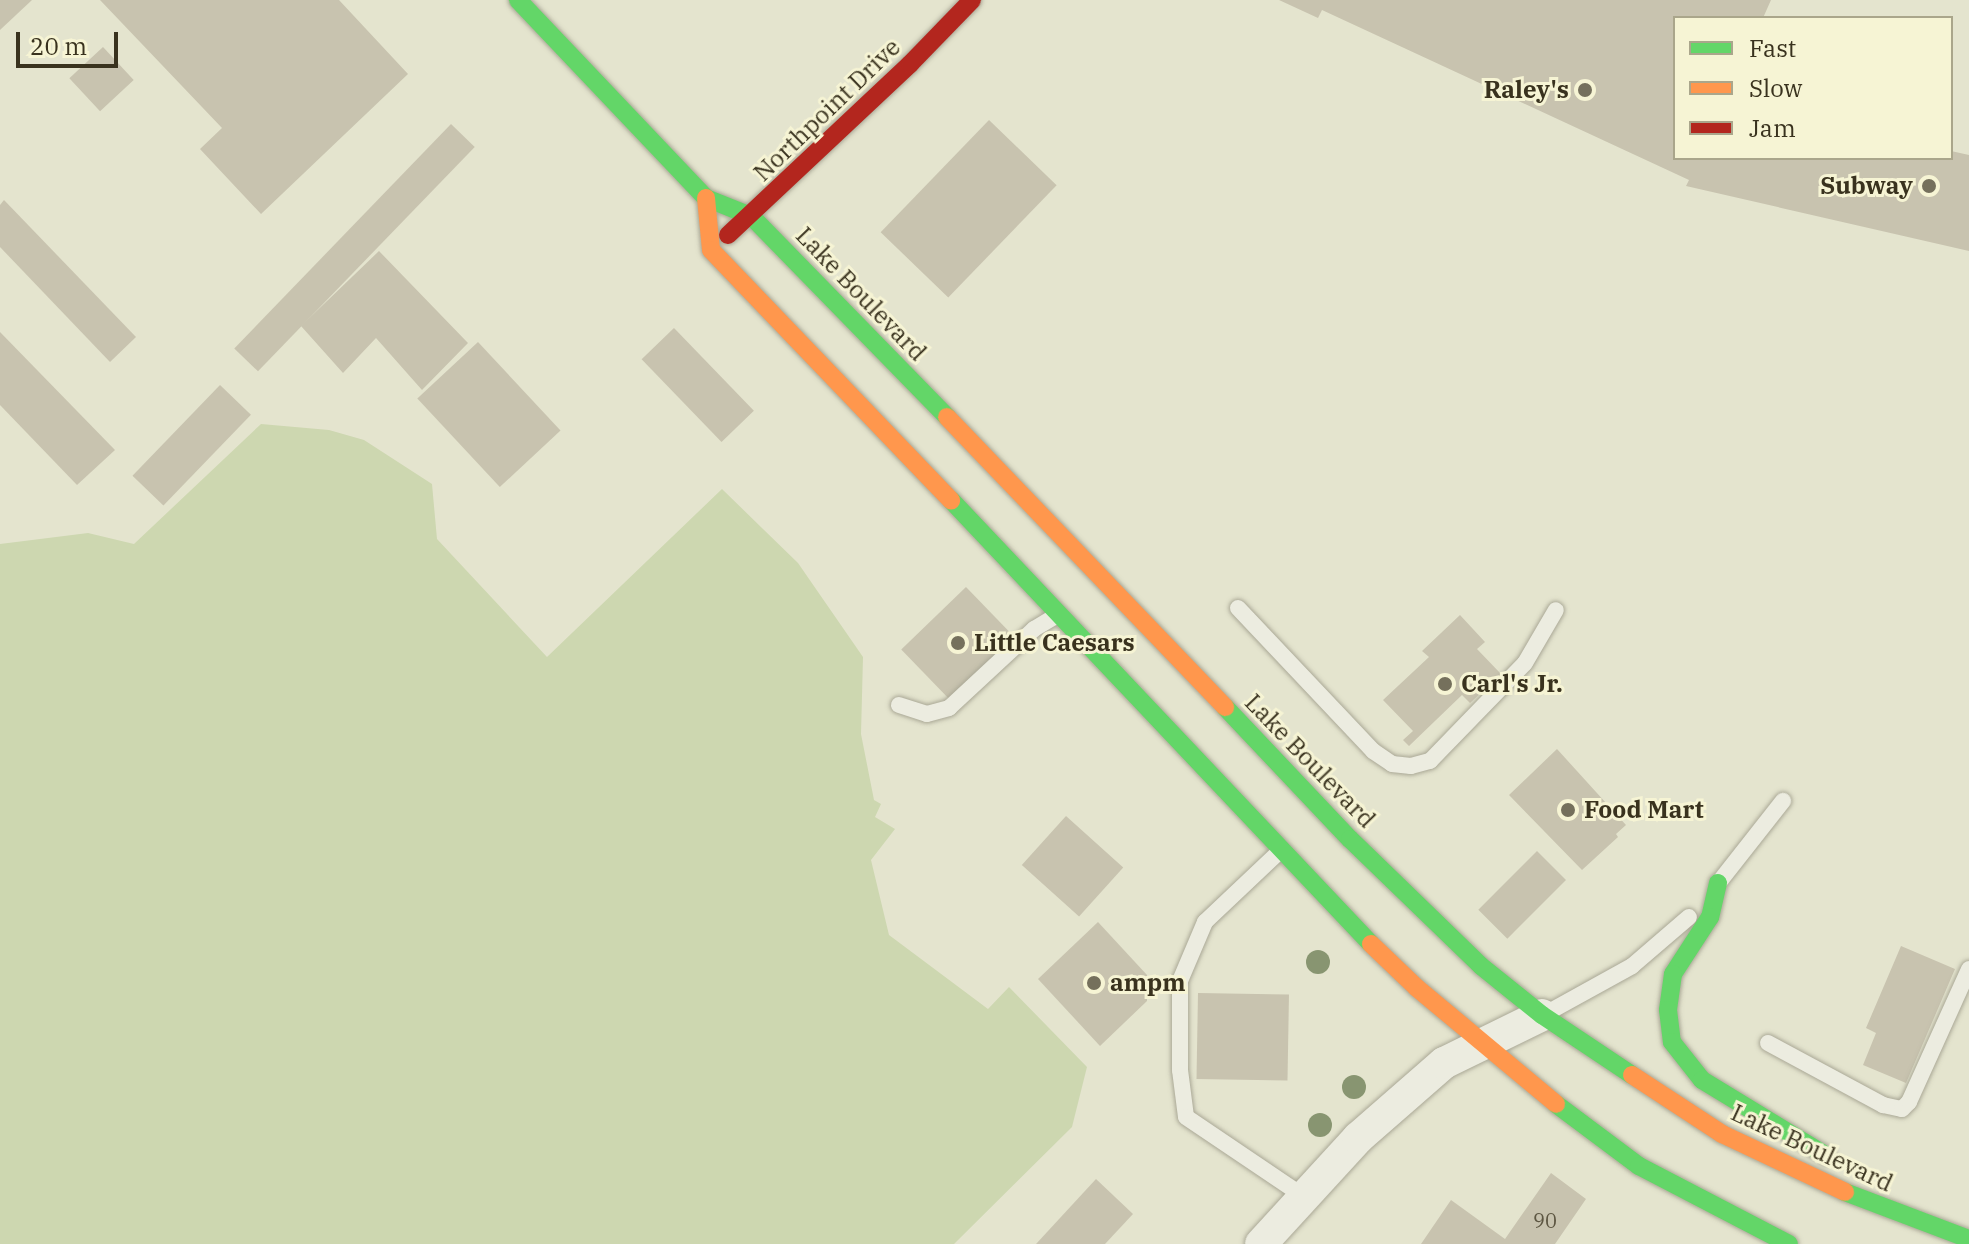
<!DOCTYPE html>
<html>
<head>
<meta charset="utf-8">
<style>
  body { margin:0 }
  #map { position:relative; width:1969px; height:1244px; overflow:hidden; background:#e4e4ce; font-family:"IBM Plex Serif",serif }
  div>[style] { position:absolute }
  .green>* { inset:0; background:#cdd7b0 }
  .building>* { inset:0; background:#c8c3af; transform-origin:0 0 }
  .roads { filter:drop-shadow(0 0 2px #aaa896) drop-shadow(0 0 2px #aaa896) }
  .lane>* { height:16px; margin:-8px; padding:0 8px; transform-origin:8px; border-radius:8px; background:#ecece0 }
  .street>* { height:32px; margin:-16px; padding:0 16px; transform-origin:16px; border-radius:16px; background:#ecece0 }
  .fast>* { height:18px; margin:-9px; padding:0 9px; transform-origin:9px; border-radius:9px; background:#63d668 }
  .slow>* { height:18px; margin:-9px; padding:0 9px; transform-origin:9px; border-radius:9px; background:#ff974d }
  .jam>* { height:18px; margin:-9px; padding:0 9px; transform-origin:9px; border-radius:9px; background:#b3261e }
  .trees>* { width:24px; height:24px; margin:-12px; border-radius:50%; background:#889571 }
  .dots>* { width:22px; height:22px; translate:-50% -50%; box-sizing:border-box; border:4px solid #f6f4d4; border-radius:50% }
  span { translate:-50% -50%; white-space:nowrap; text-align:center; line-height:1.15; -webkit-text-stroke:6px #f6f4d4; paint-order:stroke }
  .number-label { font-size:20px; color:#5d5642 }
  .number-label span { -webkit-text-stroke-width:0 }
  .poi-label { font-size:24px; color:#39321e; font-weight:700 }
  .right { translate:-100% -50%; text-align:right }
  .left { translate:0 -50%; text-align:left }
  .street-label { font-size:24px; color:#39321e }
  .legend { position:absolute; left:1673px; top:16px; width:280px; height:144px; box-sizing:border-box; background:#f6f4d4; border:2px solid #aaa68b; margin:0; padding:10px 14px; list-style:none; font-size:24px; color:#39321e }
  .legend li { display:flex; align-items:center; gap:16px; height:40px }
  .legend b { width:40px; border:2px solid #aaa68b }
  .scale { position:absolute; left:16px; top:32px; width:102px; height:36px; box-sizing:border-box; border:4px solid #39321e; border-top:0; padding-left:10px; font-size:24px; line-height:28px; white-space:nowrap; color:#39321e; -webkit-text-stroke:6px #f6f4d4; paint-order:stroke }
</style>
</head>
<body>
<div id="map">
  <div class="green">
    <i style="clip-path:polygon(261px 424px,329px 430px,364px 440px,432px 484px,437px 539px,547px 657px,722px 489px,798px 563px,863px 657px,861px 734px,874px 800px,881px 804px,875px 817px,895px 829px,871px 860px,889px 935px,988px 1009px,1009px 987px,1087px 1067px,1072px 1127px,954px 1244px,0 1244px,0 544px,88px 533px,134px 544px)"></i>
  </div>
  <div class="building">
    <i style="clip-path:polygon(0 0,32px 0,0 30px)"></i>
    <i style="clip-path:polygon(100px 0,339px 0,408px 74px,261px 214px,200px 149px,222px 128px)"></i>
    <i style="clip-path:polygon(1279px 0,1771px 0,1763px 18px,1675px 18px,1675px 158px,1951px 158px,1951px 151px,1969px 155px,1969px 251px,1686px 186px,1689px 180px,1322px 10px,1318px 18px)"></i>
    <i style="left:103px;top:47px;width:45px;height:46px;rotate:47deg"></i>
    <i style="left:989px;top:120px;width:94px;height:156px;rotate:44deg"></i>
    <i style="left:451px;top:124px;width:33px;height:312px;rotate:44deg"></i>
    <i style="clip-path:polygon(4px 200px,136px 337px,110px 362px,0 247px,0 205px)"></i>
    <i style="clip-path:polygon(379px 251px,468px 343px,422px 390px,376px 338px,343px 373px,301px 326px)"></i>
    <i style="left:674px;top:328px;width:115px;height:45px;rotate:46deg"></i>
    <i style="clip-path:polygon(0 332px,115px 450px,77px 485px,0 405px)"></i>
    <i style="left:478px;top:342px;width:121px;height:83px;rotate:47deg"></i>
    <i style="left:220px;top:385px;width:43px;height:126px;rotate:44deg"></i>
    <i style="left:966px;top:587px;width:71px;height:90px;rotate:46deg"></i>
    <i style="clip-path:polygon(1460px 615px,1485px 642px,1477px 649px,1501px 674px,1470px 703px,1462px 695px,1409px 746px,1403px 740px,1413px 731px,1383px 700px,1429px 657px,1422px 651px)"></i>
    <i style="clip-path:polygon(1557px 749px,1626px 825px,1616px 834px,1618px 837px,1582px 870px,1509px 795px)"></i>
    <i style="left:1066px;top:816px;width:77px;height:66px;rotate:42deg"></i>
    <i style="left:1537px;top:851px;width:41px;height:83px;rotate:45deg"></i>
    <i style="clip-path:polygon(1098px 922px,1147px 975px,1147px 1001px,1100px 1046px,1038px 979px)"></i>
    <i style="clip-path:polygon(1901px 946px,1955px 969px,1906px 1083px,1863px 1065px,1876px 1033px,1866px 1028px)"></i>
    <i style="left:1198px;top:993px;width:91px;height:86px;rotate:1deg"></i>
    <i style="clip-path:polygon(1551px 1173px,1586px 1199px,1555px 1244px,1421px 1244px,1451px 1200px,1505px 1239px)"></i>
    <i style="clip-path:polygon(1096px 1179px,1133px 1214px,1105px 1244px,1036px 1244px)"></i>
  </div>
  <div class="roads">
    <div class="lane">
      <i style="left:1238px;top:608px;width:197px;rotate:46.6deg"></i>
      <i style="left:1373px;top:751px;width:23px;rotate:34deg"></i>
      <i style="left:1392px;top:764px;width:19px;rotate:6deg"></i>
      <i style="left:1411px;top:766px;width:20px;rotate:-15deg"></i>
      <i style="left:1430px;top:761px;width:136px;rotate:-45.9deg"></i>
      <i style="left:1525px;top:663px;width:61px;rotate:-59.7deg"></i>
      <i style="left:899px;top:705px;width:29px;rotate:18deg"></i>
      <i style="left:927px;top:714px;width:23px;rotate:-15deg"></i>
      <i style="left:949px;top:708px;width:116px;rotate:-42.9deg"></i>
      <i style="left:1034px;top:629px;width:29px;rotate:-31deg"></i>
      <i style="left:1280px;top:851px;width:103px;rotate:136.6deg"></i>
      <i style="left:1205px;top:922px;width:64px;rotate:113deg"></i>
      <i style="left:1180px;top:981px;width:89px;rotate:90deg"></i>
      <i style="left:1180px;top:1070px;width:47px;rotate:82.7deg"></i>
      <i style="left:1186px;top:1117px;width:141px;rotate:34deg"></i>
      <i style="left:1720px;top:881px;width:102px;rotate:-51.8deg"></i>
      <i style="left:1547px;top:1013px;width:97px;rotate:-28.9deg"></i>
      <i style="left:1632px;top:966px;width:75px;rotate:-40.7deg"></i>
      <i style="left:1768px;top:1043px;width:131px;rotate:28.3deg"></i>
      <i style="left:1883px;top:1105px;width:19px;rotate:12deg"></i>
      <i style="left:1902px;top:1109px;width:10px;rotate:-45deg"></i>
      <i style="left:1909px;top:1102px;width:146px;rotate:-65.7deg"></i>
    </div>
    <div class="street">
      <i style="left:1261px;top:1244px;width:144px;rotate:-47.5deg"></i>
      <i style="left:1358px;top:1138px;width:114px;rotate:-41.1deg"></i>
      <i style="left:1444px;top:1063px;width:109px;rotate:-26.1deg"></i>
    </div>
    <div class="fast">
      <i style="left:518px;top:0;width:273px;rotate:46.5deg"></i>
      <i style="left:706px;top:198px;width:48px;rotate:21.8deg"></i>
      <i style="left:751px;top:216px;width:281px;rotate:45.7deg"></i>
      <i style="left:951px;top:500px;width:611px;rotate:46.59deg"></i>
      <i style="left:1225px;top:707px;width:182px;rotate:46.6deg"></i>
      <i style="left:1350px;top:839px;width:182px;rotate:44.1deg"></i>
      <i style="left:1481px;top:966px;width:78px;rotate:38.8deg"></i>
      <i style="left:1542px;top:1015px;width:108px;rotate:33.7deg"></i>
      <i style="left:1718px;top:883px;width:35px;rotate:103deg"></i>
      <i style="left:1710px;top:917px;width:68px;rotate:123deg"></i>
      <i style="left:1673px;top:974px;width:36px;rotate:98deg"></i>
      <i style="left:1668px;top:1010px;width:32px;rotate:83deg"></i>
      <i style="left:1672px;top:1042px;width:48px;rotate:51.7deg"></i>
      <i style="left:1702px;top:1080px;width:146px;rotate:31.3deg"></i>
      <i style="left:1556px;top:1104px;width:104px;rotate:36.8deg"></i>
      <i style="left:1639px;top:1166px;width:169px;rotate:27.5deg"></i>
      <i style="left:1845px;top:1192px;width:133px;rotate:20.8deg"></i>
    </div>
    <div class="slow">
      <i style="left:706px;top:198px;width:52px;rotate:84.5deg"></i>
      <i style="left:711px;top:250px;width:347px;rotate:46.2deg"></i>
      <i style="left:947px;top:417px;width:402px;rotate:46.2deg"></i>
      <i style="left:1371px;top:944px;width:64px;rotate:43.7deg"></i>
      <i style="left:1417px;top:988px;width:181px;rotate:39.8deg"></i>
      <i style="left:1632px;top:1075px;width:108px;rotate:33.2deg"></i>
      <i style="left:1722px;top:1134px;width:136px;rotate:25.2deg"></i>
    </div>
    <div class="jam">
      <i style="left:728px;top:235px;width:250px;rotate:-43.2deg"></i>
      <i style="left:910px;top:64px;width:89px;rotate:-45.9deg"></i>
    </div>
  </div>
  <div class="trees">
    <i style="left:1318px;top:962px"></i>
    <i style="left:1354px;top:1087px"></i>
    <i style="left:1320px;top:1125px"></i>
  </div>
  <div class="dots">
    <i style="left:1585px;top:90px;background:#75705c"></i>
    <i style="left:1929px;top:186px;background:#75705c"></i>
    <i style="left:958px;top:643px;background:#75705c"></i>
    <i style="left:1445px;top:684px;background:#75705c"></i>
    <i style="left:1568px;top:810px;background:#75705c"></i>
    <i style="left:1094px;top:983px;background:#75705c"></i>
  </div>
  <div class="number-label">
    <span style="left:1545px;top:1220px">90</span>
  </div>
  <div class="poi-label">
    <span class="right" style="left:1569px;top:90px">Raley's</span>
    <span class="right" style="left:1913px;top:186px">Subway</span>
    <span class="left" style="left:974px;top:643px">Little Caesars</span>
    <span class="left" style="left:1461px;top:684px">Carl's Jr.</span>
    <span class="left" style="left:1584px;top:810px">Food Mart</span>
    <span class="left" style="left:1110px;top:983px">ampm</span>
  </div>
  <div class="street-label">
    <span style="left:827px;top:110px;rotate:-44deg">Northpoint Drive</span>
    <span style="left:861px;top:294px;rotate:46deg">Lake Boulevard</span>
    <span style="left:1310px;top:761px;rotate:46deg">Lake Boulevard</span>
    <span style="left:1812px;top:1148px;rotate:25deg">Lake Boulevard</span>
  </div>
  <ul class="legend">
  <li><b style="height:10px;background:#63d668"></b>Fast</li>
  <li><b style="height:10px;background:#ff974d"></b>Slow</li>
  <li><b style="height:10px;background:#b3261e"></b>Jam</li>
  </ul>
  <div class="scale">20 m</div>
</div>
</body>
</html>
